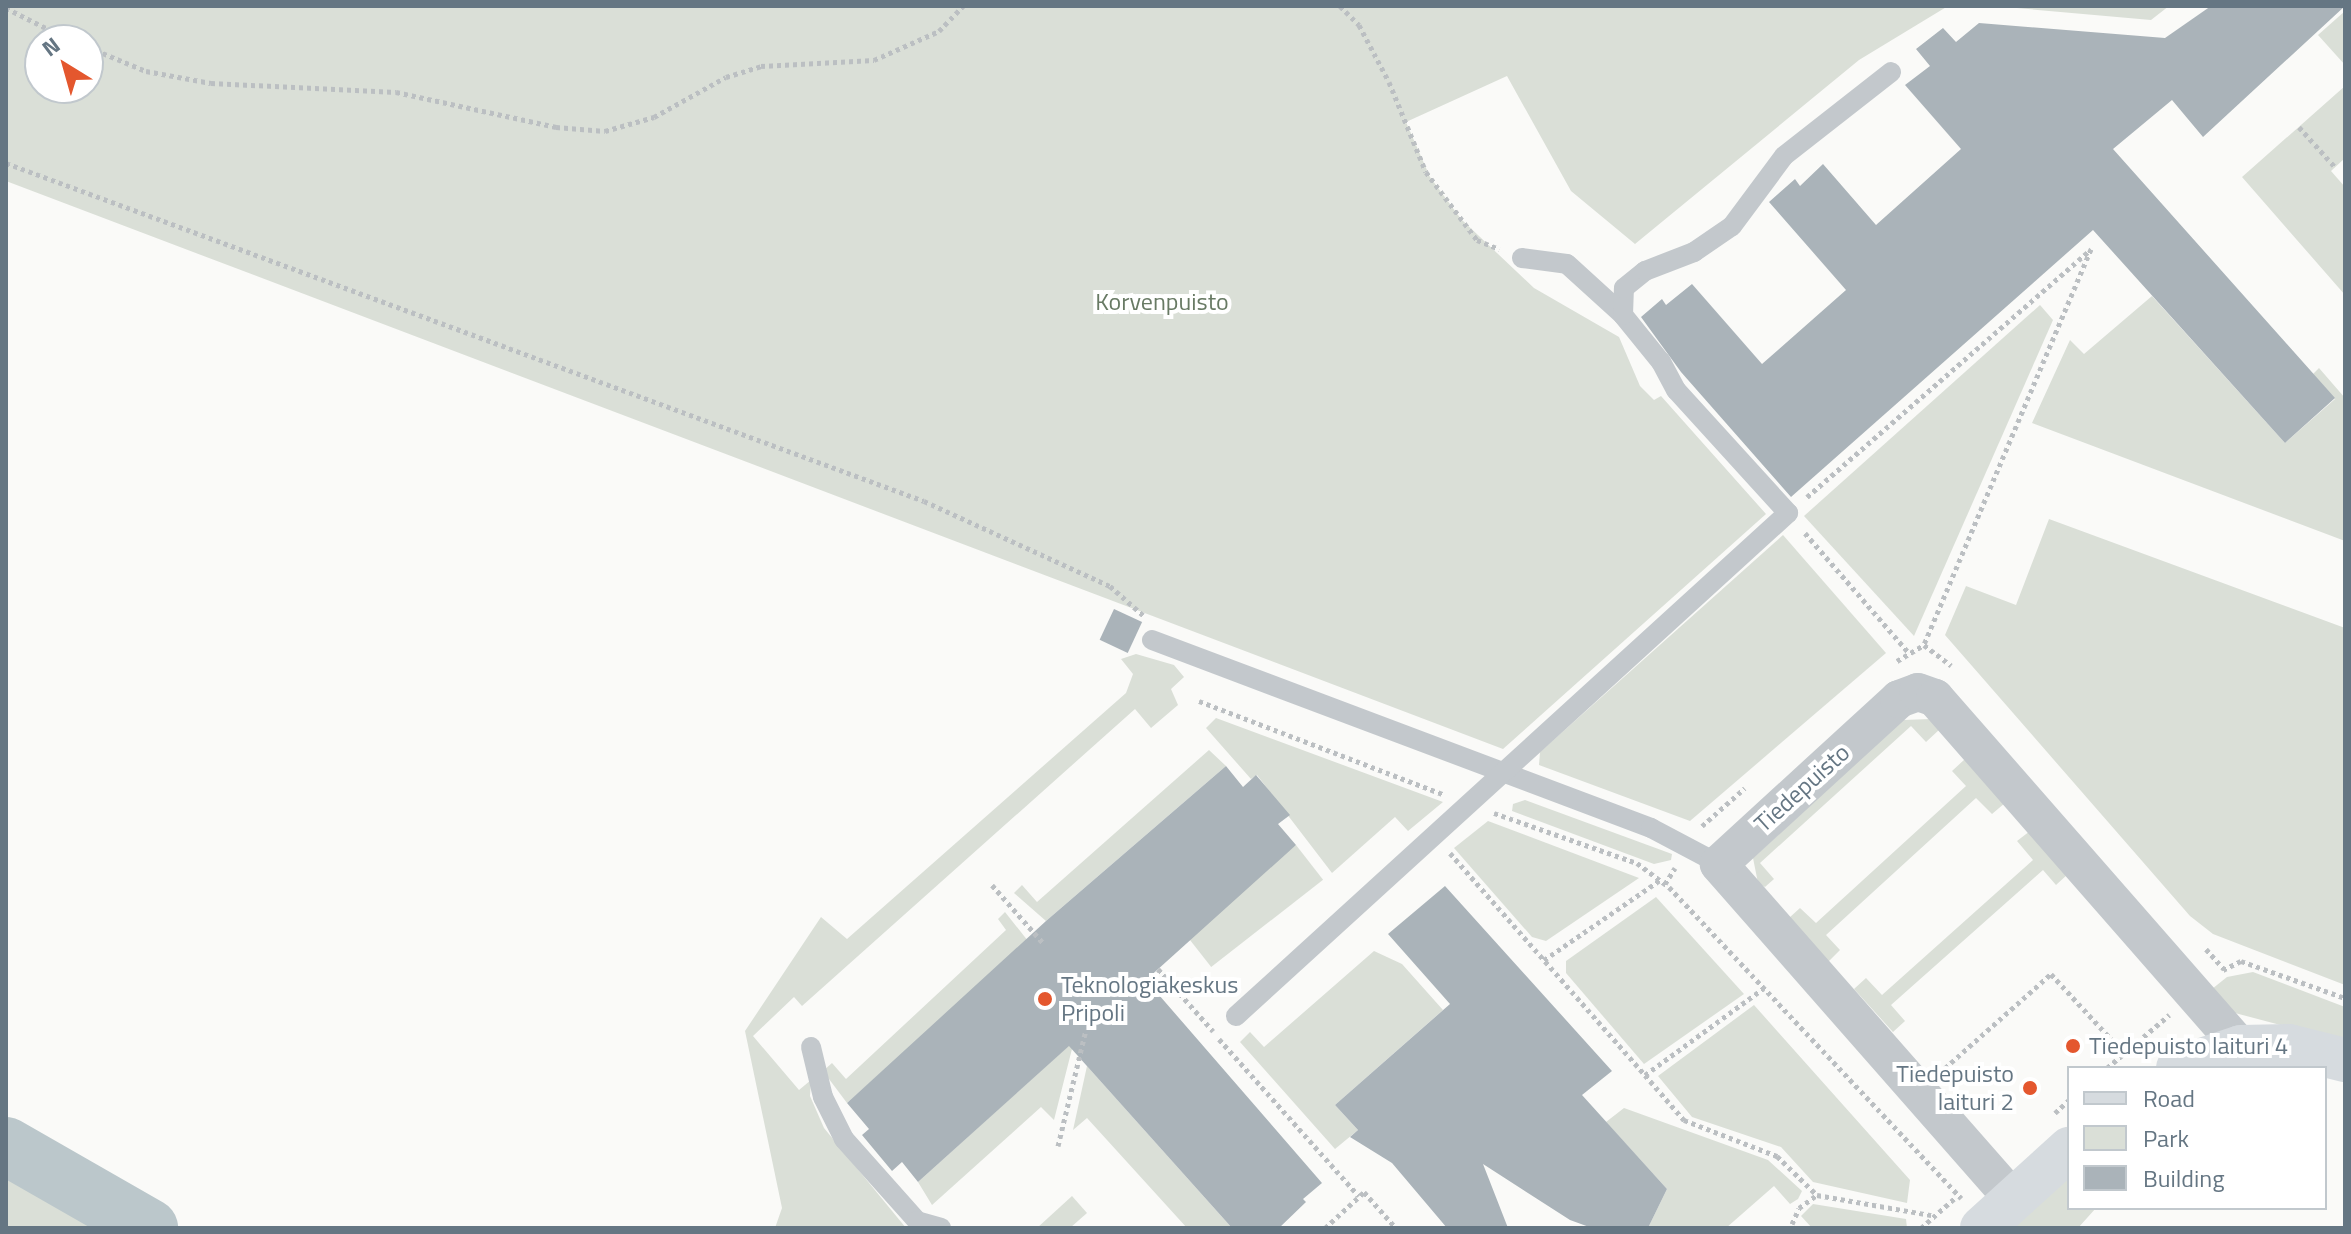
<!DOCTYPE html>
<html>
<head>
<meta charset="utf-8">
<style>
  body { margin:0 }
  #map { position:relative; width:2351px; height:1234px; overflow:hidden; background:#fafaf8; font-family:"Titillium Web",sans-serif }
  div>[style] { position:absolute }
  .green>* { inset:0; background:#dadfd7; transform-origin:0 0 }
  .river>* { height:58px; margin:-29px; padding:0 29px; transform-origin:29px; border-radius:29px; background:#bbc7cb }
  .building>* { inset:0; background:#aab3b9; transform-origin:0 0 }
  .path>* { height:5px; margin-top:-2.5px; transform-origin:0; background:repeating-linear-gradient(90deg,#bbbfc2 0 4px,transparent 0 8px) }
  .lane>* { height:20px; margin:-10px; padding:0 10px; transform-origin:10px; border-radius:10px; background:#c3c8cc }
  .street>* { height:38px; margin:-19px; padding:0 19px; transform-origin:19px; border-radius:19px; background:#c3c8cc }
  .secondary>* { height:44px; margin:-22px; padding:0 22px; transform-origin:22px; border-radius:22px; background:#d6dbdf }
  .dots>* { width:22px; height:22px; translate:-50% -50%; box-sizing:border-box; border:4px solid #fff; border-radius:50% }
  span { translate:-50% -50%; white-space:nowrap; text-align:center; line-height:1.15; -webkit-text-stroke:8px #fff; paint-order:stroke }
  .park-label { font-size:24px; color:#687a64 }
  .street-label { font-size:24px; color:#657683 }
  .poi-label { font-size:24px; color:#657683 }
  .left { translate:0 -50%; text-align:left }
  .right { translate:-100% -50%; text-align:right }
  .frame { position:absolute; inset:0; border:8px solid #657683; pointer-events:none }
  .legend { position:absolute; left:2067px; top:1066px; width:260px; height:144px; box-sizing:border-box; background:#fff; border:2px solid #c1c8cd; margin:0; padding:10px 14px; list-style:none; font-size:24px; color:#657683 }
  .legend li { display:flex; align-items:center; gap:16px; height:40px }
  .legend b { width:40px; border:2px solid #c1c8cd }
  .north { position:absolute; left:24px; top:24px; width:80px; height:80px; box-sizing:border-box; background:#fff; border:2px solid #c1c8cd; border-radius:50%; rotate:323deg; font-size:22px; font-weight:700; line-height:32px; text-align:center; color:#657683 }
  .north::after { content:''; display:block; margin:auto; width:28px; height:36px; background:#e4572e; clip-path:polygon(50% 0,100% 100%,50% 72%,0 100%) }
</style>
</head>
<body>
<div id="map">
  <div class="green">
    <i style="clip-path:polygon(evenodd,6px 6px,1948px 6px,1859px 60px,1635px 244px,1571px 191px,1507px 76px,1406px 122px,1430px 177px,1461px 219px,1534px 288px,1619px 337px,1640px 386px,1654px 400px,1661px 396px,1766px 514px,1503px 749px,6px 181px,6px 6px,40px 40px,88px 40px,88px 88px,40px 88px,40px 40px)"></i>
    <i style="clip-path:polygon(1994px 6px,2169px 6px,2151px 20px)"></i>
    <i style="clip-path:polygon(2345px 11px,2345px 65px,2318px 35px)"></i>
    <i style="clip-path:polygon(2345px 86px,2345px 158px,2331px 171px,2345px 187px,2345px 295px,2242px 177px)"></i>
    <i style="clip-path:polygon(2152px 296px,2285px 443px,2335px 399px,2313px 374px,2319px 368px,2345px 398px,2345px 541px,2032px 423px,2070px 340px,2084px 354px)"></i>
    <i style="clip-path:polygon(2040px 305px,2053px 320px,1914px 636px,1804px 516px)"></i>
    <i style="clip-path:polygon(2049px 519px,2345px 628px,2345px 985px,2213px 934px,2190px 916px,1945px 635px,1966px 586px,2016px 605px)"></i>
    <i style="clip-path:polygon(1783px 535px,1886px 653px,1690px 821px,1539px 765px,1540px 752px)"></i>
    <i style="clip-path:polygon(1136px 654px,1174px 665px,1184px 677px,1171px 689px,1178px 705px,1151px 728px,1135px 709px,802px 1006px,794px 997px,753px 1036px,799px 1090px,811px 1080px,810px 1096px,824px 1128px,906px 1228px,775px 1228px,782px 1208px,745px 1031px,821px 917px,847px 939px,1126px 693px,1133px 674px,1121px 659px)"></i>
    <i style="clip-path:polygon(1216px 718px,1443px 802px,1408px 831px,1395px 817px,1332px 873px,1257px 775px,1251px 779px,1206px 728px)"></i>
    <i style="clip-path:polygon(1931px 719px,1940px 729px,1926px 742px,1911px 726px,1760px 863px,1774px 879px,1765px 887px,1758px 883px,1753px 858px,1903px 720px)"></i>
    <i style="clip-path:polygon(1209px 750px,1226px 766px,1046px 921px,1014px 893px,1022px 885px,1037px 902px)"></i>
    <i style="clip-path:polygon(1965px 759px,2005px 803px,1992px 814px,1976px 798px,1826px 935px,1840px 950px,1828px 962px,1789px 918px,1800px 908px,1816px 923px,1966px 786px,1952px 771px)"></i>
    <i style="clip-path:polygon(1525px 800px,1672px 854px,1671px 860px,1654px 864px,1512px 811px,1513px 804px)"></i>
    <i style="clip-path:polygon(1488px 821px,1639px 878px,1546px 941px,1532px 937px,1454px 848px)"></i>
    <i style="clip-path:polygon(2030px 831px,2068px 874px,2056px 885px,2043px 870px,1891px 1005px,1905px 1021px,1893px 1032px,1854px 989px,1866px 978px,1882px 995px,2033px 860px,2017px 841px)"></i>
    <i style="left:1296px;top:845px;width:44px;height:142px;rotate:52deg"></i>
    <i style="clip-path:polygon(1656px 897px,1744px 994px,1644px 1064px,1566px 973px,1566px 961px)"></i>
    <i style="clip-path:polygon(1005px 912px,1028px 941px,847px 1103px,823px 1071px,832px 1063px,846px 1079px,1006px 930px,998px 919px)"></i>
    <i style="clip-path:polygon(1374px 951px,1402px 964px,1443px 1010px,1335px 1105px,1358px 1130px,1335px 1149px,1240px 1042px,1250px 1032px,1264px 1047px)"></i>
    <i style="clip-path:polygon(2253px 972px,2345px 1007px,2345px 1042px,2235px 1013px,2212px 989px,2227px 977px)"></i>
    <i style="clip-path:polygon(1754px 1005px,1910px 1180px,1907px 1203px,1813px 1182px,1781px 1147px,1692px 1117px,1658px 1076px)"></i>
    <i style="clip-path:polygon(1074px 1041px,1054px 1120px,1041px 1107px,932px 1205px,918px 1182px)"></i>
    <i style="clip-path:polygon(1087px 1066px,1232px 1228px,1187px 1228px,1087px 1118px,1073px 1130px)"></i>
    <i style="clip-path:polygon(1624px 1108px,1768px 1160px,1802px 1191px,1798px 1199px,1790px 1204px,1774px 1186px,1726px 1228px,1648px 1228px,1667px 1189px,1606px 1122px)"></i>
    <i style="clip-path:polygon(6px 1146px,45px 1168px,149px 1228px,6px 1228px)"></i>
    <i style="clip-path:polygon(2069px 1173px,2069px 1208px,2096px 1208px,2078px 1228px,2010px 1228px)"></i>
    <i style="clip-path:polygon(1072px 1196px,1087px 1213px,1070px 1228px,1037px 1228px)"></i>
    <i style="clip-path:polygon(1813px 1204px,1906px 1219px,1907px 1228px,1812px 1228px,1801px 1216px)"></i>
  </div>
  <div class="river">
    <i style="left:6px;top:1146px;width:165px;rotate:29.8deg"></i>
  </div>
  <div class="building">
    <i style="clip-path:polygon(2211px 6px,2345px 6px,2203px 137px,2172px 100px,2113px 149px,2335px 398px,2285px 443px,2093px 230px,1791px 497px,1681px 372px,1641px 317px,1662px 299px,1666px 305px,1692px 284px,1762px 364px,1846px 290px,1769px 202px,1795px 179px,1800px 186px,1823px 164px,1876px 225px,1961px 149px,1905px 85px,1930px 66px,1916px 49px,1943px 28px,1956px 42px,1979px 23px,2165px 38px)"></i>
    <i style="left:1114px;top:609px;width:31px;height:34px;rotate:25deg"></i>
    <i style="clip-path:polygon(1226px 766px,1243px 787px,1256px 775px,1290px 815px,1278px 824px,1296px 845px,1146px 980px,1322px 1183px,1303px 1199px,1306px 1202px,1279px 1228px,1232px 1228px,1069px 1046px,918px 1182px,902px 1162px,892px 1171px,862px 1135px,869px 1129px,847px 1103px,1046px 921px)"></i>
    <i style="clip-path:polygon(1445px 886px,1612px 1071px,1582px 1095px,1667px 1189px,1648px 1228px,1592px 1228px,1570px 1220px,1483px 1164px,1508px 1228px,1447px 1228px,1392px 1163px,1350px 1137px,1358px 1130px,1335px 1105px,1450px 1004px,1388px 934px)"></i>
  </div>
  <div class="path">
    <i style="left:1340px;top:6px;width:27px;rotate:45deg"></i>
    <i style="left:1359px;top:25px;width:64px;rotate:62.2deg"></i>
    <i style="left:1389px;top:82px;width:97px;rotate:67.7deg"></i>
    <i style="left:1426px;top:172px;width:85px;rotate:53.1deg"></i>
    <i style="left:1477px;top:240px;width:24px;rotate:22deg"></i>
    <i style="left:6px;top:8px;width:72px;rotate:26.6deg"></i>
    <i style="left:88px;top:47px;width:63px;rotate:22.5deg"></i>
    <i style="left:146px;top:71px;width:66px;rotate:10.5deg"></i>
    <i style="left:211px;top:83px;width:185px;rotate:2.8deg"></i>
    <i style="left:396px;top:92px;width:164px;rotate:12.3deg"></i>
    <i style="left:556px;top:127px;width:49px;rotate:4.7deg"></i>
    <i style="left:605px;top:131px;width:51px;rotate:-15.9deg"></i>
    <i style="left:654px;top:117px;width:82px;rotate:-29.1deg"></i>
    <i style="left:726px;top:77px;width:37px;rotate:-17deg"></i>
    <i style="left:761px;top:66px;width:113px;rotate:-3deg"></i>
    <i style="left:874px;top:60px;width:71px;rotate:-24deg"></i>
    <i style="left:939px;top:31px;width:35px;rotate:-46deg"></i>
    <i style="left:2299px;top:127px;width:54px;rotate:48deg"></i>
    <i style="left:6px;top:163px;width:978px;rotate:20.21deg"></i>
    <i style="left:924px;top:501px;width:205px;rotate:24.6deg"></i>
    <i style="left:1110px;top:586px;width:44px;rotate:41.3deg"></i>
    <i style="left:1807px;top:497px;width:377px;rotate:-41.1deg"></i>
    <i style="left:2091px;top:249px;width:430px;rotate:112.9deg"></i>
    <i style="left:1805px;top:533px;width:157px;rotate:49.1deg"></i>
    <i style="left:1897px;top:661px;width:31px;rotate:-31deg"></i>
    <i style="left:1924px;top:645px;width:34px;rotate:37deg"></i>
    <i style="left:1199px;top:701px;width:261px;rotate:20.9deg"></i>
    <i style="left:1494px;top:813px;width:151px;rotate:19.3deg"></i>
    <i style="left:1637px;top:863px;width:40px;rotate:37deg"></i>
    <i style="left:1669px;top:887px;width:427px;rotate:46.8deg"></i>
    <i style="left:1702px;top:826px;width:57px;rotate:-41.5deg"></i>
    <i style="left:1450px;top:853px;width:295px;rotate:48.7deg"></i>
    <i style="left:1645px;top:1075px;width:147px;rotate:-36.2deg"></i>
    <i style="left:1665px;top:884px;width:19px;rotate:-58deg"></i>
    <i style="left:992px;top:885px;width:79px;rotate:48.6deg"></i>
    <i style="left:2206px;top:949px;width:27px;rotate:48deg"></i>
    <i style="left:1544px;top:960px;width:141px;rotate:-34.6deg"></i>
    <i style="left:1158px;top:969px;width:83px;rotate:48.4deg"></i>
    <i style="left:2223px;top:970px;width:20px;rotate:-27deg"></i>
    <i style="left:2241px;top:961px;width:110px;rotate:19.6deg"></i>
    <i style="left:1219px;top:1039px;width:210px;rotate:48.3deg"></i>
    <i style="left:1945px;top:1068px;width:142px;rotate:-41.6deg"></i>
    <i style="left:2051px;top:974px;width:108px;rotate:47.3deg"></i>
    <i style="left:2107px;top:1068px;width:82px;rotate:-40.5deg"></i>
    <i style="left:1645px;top:1075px;width:60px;rotate:49.1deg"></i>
    <i style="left:1684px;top:1120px;width:100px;rotate:21.2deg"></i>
    <i style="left:1777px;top:1156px;width:56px;rotate:44.3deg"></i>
    <i style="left:1817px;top:1195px;width:116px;rotate:10deg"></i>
    <i style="left:2055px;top:1113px;width:19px;rotate:-43deg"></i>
    <i style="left:1058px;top:1146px;width:120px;rotate:-76.5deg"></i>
    <i style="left:1792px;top:1224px;width:17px;rotate:-66deg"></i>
    <i style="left:1799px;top:1208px;width:22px;rotate:-36deg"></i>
    <i style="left:1325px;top:1228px;width:53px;rotate:-42.7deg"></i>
    <i style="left:1364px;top:1192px;width:48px;rotate:48.4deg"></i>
    <i style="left:1921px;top:1228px;width:47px;rotate:-41.5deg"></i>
  </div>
  <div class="lane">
    <i style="left:1522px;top:258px;width:45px;rotate:7.6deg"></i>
    <i style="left:1567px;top:264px;width:76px;rotate:42.3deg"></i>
    <i style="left:1152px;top:640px;width:533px;rotate:20.64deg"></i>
    <i style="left:1651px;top:828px;width:77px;rotate:27.9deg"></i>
    <i style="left:1236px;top:1016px;width:747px;rotate:-42.34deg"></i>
    <i style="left:1788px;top:513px;width:166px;rotate:-132.3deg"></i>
    <i style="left:1676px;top:390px;width:32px;rotate:-118deg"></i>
    <i style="left:1661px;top:362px;width:60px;rotate:-129deg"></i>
    <i style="left:1623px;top:315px;width:27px;rotate:-88deg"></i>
    <i style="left:1624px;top:288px;width:27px;rotate:-39deg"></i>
    <i style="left:1645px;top:271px;width:53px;rotate:-21.2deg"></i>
    <i style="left:1694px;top:252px;width:46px;rotate:-34.4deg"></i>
    <i style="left:1732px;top:226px;width:87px;rotate:-53.4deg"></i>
    <i style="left:1784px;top:156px;width:136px;rotate:-38.1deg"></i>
    <i style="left:811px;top:1047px;width:51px;rotate:76.5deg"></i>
    <i style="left:823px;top:1097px;width:47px;rotate:63.4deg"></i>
    <i style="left:844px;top:1139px;width:110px;rotate:48.3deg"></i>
    <i style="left:917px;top:1221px;width:25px;rotate:16deg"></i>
  </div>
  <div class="street">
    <i style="left:2013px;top:1199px;width:446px;rotate:-131.3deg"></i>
    <i style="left:1719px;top:864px;width:244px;rotate:-42.5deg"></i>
    <i style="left:1899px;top:699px;width:20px;rotate:-20deg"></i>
    <i style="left:1918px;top:692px;width:18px;rotate:19deg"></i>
    <i style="left:1935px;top:698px;width:464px;rotate:48.8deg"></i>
  </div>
  <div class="secondary">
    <i style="left:2178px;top:1068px;width:66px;rotate:-18.4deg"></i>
    <i style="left:2241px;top:1047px;width:48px;rotate:-1.2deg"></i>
    <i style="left:2289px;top:1046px;width:58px;rotate:14deg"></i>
    <i style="left:1982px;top:1228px;width:118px;rotate:-42.2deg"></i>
  </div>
  <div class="dots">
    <i style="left:1045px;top:999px;background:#e4572e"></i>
    <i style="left:2073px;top:1046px;background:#e4572e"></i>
    <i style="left:2030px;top:1088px;background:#e4572e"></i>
  </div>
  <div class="park-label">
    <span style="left:1162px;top:302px">Korvenpuisto</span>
  </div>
  <div class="street-label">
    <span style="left:1802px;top:788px;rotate:-42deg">Tiedepuisto</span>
  </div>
  <div class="poi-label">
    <span class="left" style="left:1061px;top:999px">Teknologiakeskus<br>Pripoli</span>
    <span class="left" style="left:2089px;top:1046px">Tiedepuisto laituri 4</span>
    <span class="right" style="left:2014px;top:1088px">Tiedepuisto<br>laituri 2</span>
  </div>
  <div class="frame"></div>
  <ul class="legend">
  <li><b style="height:10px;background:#d6dbdf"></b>Road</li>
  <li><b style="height:22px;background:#dadfd7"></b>Park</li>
  <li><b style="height:22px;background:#aab3b9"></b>Building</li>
  </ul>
  <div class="north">N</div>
</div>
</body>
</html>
